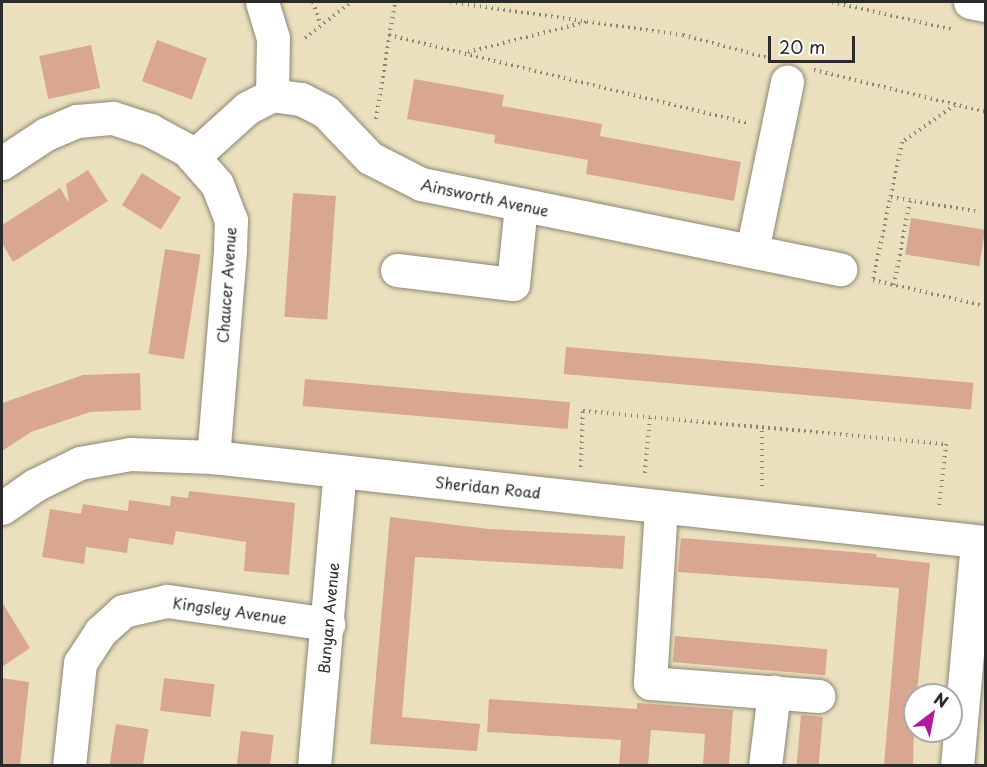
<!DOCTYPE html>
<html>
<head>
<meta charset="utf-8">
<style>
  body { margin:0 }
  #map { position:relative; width:987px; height:767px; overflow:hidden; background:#ebe0be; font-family:"Playpen Sans",sans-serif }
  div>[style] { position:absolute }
  .building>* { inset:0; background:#d9a791; transform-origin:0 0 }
  .path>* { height:4px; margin-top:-2px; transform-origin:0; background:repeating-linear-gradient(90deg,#8b8674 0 1.5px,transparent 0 6px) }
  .roads { filter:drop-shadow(0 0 2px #8b8674) drop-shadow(0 0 2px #8b8674) }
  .minor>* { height:33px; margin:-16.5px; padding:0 16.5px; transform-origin:16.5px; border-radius:16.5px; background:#fff }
  .highway>* { height:33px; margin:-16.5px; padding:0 16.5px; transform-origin:16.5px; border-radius:16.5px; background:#fff }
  span { translate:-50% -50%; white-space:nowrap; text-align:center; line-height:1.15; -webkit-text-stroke:5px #fff; paint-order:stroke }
  .street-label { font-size:15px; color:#2b2b2b }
  .frame { position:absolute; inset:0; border:3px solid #2b2b2b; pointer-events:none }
  .north { position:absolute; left:903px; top:683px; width:60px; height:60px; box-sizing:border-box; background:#fff; border:2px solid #aaa; border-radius:50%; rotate:32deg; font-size:16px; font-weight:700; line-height:24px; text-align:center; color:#2b2b2b }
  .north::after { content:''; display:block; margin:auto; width:21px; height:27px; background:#b5179e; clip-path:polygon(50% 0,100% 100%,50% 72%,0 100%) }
  .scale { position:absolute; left:768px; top:36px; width:87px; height:27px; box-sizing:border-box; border:3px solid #2b2b2b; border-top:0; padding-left:8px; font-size:18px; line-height:21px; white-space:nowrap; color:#2b2b2b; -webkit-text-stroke:4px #fff; paint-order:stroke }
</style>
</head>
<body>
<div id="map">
  <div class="building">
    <i style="left:157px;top:40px;width:53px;height:44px;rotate:20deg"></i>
    <i style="left:91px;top:45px;width:44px;height:53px;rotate:78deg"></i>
    <i style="clip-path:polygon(414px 79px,504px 95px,502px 106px,602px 124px,600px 136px,741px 162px,734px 201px,586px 174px,588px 160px,494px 143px,495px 135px,407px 119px)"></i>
    <i style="clip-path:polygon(88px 170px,108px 201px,13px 262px,2px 243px,2px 225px,60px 188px,69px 203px,66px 184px)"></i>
    <i style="left:142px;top:173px;width:46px;height:38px;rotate:32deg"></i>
    <i style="left:293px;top:193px;width:43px;height:124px;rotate:4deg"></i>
    <i style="left:911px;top:218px;width:75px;height:37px;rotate:9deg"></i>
    <i style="left:165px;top:249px;width:36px;height:106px;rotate:9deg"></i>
    <i style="left:566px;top:347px;width:409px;height:27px;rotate:5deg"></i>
    <i style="clip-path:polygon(140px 373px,141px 410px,90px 412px,31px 432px,2px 451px,2px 403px,83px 375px)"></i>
    <i style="left:305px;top:379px;width:266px;height:27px;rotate:5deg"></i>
    <i style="clip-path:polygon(189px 491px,295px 503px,289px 575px,244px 571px,246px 542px,176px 531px,173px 545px,129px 538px,127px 553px,86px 547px,84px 564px,42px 557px,50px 509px,81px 514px,83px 504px,128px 511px,129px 500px,170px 506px,171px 496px,188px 498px)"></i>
    <i style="clip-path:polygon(390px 517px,489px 529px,625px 536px,623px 569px,415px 557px,402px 717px,480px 724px,477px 751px,370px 744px)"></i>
    <i style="clip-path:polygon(681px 538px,877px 554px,876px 557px,930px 563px,917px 693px,920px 694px,915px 695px,913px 765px,884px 765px,899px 588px,678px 572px)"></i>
    <i style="clip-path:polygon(2px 602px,30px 648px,2px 667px)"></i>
    <i style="left:675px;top:636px;width:153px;height:26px;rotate:5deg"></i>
    <i style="clip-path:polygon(2px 678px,29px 682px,20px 765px,2px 765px)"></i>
    <i style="left:164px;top:678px;width:51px;height:33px;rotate:7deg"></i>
    <i style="clip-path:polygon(489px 699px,637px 709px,637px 703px,733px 710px,729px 765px,703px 765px,705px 734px,651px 730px,648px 765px,619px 765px,621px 740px,487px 732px)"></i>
    <i style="left:801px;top:715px;width:22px;height:50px;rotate:5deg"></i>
    <i style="left:116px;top:724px;width:33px;height:41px;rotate:9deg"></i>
    <i style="left:241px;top:731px;width:33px;height:34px;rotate:7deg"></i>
  </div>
  <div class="path">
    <i style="left:313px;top:2px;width:22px;rotate:72deg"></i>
    <i style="left:450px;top:2px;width:235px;rotate:8.1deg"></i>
    <i style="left:683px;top:35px;width:89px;rotate:15deg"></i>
    <i style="left:832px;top:2px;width:125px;rotate:12.9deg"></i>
    <i style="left:389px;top:35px;width:369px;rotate:13.8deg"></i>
    <i style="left:305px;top:38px;width:58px;rotate:-38deg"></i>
    <i style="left:468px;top:52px;width:122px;rotate:-14.3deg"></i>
    <i style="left:814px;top:70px;width:177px;rotate:13.7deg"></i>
    <i style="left:955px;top:105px;width:65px;rotate:145.1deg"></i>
    <i style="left:902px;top:142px;width:141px;rotate:101.9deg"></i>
    <i style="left:873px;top:280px;width:116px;rotate:13deg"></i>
    <i style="left:376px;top:119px;width:119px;rotate:-80.8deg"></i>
    <i style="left:891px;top:197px;width:90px;rotate:9.6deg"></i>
    <i style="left:894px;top:285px;width:86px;rotate:-79.3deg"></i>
    <i style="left:581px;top:467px;width:56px;rotate:-88deg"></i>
    <i style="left:583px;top:411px;width:364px;rotate:5.2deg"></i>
    <i style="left:946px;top:444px;width:63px;rotate:96.3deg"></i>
    <i style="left:645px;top:473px;width:56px;rotate:-84.9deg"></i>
    <i style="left:762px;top:486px;width:59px;rotate:-90deg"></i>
  </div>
  <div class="roads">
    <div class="minor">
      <i style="left:262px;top:2px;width:38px;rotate:73deg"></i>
      <i style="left:273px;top:38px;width:57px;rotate:91deg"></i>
      <i style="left:193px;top:157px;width:73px;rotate:-42.2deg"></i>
      <i style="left:247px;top:108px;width:28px;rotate:-27deg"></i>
      <i style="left:272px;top:95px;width:29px;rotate:8deg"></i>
      <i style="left:301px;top:99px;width:28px;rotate:27deg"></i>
      <i style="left:326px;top:112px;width:64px;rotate:46.3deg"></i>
      <i style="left:370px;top:158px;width:57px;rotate:27deg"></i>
      <i style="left:421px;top:184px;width:428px;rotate:11.5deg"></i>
      <i style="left:2px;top:163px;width:53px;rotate:-33.4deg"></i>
      <i style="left:46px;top:134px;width:34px;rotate:-23deg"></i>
      <i style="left:77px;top:121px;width:36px;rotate:-5deg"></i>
      <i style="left:113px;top:118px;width:39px;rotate:18deg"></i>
      <i style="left:150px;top:130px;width:42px;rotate:28.4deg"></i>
      <i style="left:187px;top:150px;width:45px;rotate:48.6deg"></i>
      <i style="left:217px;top:184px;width:39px;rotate:69deg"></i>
      <i style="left:231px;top:220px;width:31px;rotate:92deg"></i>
      <i style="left:230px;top:251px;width:207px;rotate:94.7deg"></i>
      <i style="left:752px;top:251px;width:173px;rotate:-78.3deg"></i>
      <i style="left:397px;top:270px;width:117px;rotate:6.9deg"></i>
      <i style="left:513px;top:284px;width:79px;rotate:-84.2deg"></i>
      <i style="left:661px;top:507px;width:176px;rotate:93.6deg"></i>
      <i style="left:650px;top:683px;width:169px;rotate:4.4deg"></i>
      <i style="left:2px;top:508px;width:40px;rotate:-34.9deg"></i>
      <i style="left:35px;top:485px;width:50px;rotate:-26.1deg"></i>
      <i style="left:80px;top:463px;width:51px;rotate:-10.2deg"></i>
      <i style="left:130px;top:454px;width:83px;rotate:2.1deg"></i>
      <i style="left:213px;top:457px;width:778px;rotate:6.28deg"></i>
      <i style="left:69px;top:766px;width:104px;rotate:-83.9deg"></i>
      <i style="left:80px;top:663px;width:37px;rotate:-57deg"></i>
      <i style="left:100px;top:632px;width:31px;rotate:-42deg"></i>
      <i style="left:123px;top:611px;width:45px;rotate:-12.8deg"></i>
      <i style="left:167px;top:601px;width:163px;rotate:8.1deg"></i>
      <i style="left:314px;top:766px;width:296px;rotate:-85deg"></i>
      <i style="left:765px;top:766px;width:75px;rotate:-83.1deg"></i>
      <i style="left:957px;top:766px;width:225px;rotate:-84.9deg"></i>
    </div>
    <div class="highway">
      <i style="left:970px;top:2px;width:16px;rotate:11deg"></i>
    </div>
  </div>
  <div class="street-label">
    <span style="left:485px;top:197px;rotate:12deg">Ainsworth Avenue</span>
    <span style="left:226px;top:285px;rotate:-86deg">Chaucer Avenue</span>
    <span style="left:488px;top:487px;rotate:6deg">Sheridan Road</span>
    <span style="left:230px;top:610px;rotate:8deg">Kingsley Avenue</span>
    <span style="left:328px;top:618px;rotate:-85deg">Bunyan Avenue</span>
  </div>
  <div class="frame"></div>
  <div class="north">N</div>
  <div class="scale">20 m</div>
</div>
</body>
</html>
